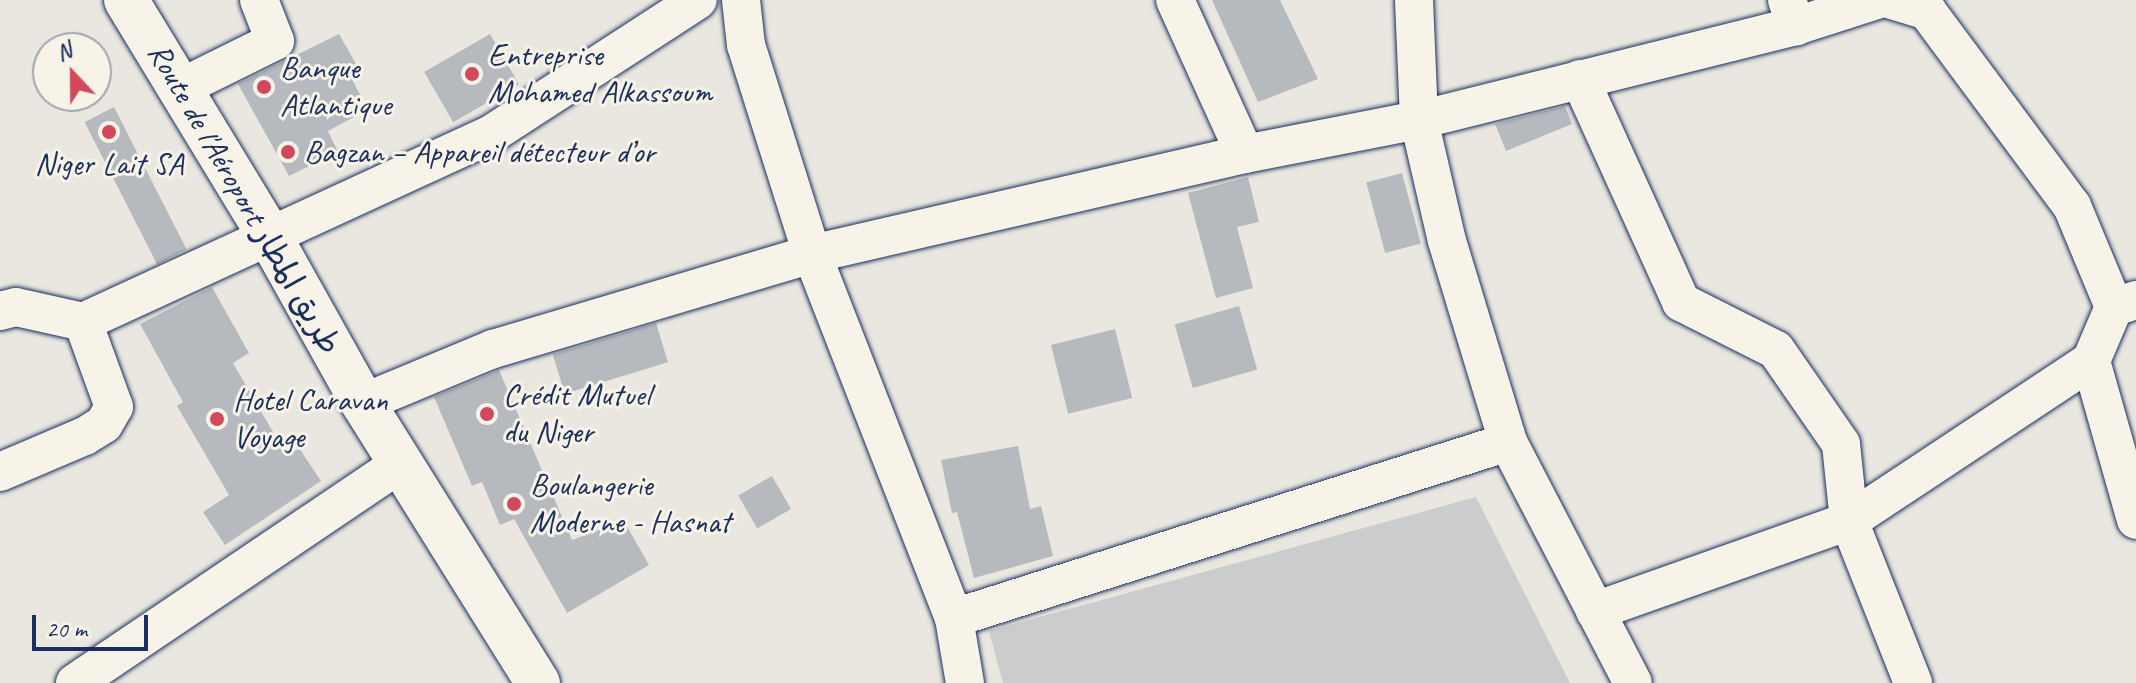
<!DOCTYPE html>
<html>
<head>
<meta charset="utf-8">
<style>
  body { margin:0 }
  #map { position:relative; width:2136px; height:683px; overflow:hidden; background:#eae7e0; font-family:Caveat,"Playpen Sans Arabic",sans-serif }
  div>[style] { position:absolute }
  .green>* { inset:0; background:#cbcccd }
  .building>* { inset:0; background:#b6babf; transform-origin:0 0 }
  .roads { filter:drop-shadow(0 0 2px #1b2f5e) drop-shadow(0 0 2px #1b2f5e) }
  .minor>* { height:38px; margin:-19px; padding:0 19px; transform-origin:19px; border-radius:19px; background:#f7f3e8 }
  .major>* { height:44px; margin:-22px; padding:0 22px; transform-origin:22px; border-radius:22px; background:#f7f3e8 }
  .dots>* { width:22px; height:22px; translate:-50% -50%; box-sizing:border-box; border:4px solid #f7f3e8; border-radius:50% }
  span { translate:-50% -50%; white-space:nowrap; text-align:center; line-height:1.15; -webkit-text-stroke:6px #f7f3e8; paint-order:stroke }
  .poi-label { font-size:32px; color:#1b2f5e }
  .left { translate:0 -50%; text-align:left }
  .street-label { font-size:32px; color:#1b2f5e }
  .north { position:absolute; left:32px; top:32px; width:80px; height:80px; box-sizing:border-box; background:#f7f3e8; border:2px solid #9fa5b1; border-radius:50%; rotate:338deg; font-size:22px; font-weight:700; line-height:32px; text-align:center; color:#1b2f5e }
  .north::after { content:''; display:block; margin:auto; width:28px; height:36px; background:#d1495b; clip-path:polygon(50% 0,100% 100%,50% 72%,0 100%) }
  .scale { position:absolute; left:32px; top:615px; width:116px; height:36px; box-sizing:border-box; border:4px solid #1b2f5e; border-top:0; padding-left:10px; font-size:24px; line-height:28px; white-space:nowrap; color:#1b2f5e; -webkit-text-stroke:6px #f7f3e8; paint-order:stroke }
</style>
</head>
<body>
<div id="map">
  <div class="green">
    <i style="clip-path:polygon(1476px 497px,1570px 683px,1003px 683px,989px 631px)"></i>
  </div>
  <div class="building">
    <i style="clip-path:polygon(1212px 0,1280px 0,1318px 79px,1258px 102px)"></i>
    <i style="clip-path:polygon(339px 34px,360px 71px,350px 76px,362px 98px,348px 106px,354px 117px,328px 131px,338px 152px,289px 176px,238px 84px)"></i>
    <i style="left:490px;top:34px;width:58px;height:76px;rotate:60deg"></i>
    <i style="clip-path:polygon(1565px 106px,1572px 124px,1506px 151px,1495px 124px)"></i>
    <i style="left:114px;top:107px;width:160px;height:33px;rotate:63deg"></i>
    <i style="left:1402px;top:173px;width:73px;height:37px;rotate:75deg"></i>
    <i style="clip-path:polygon(1248px 177px,1259px 222px,1237px 227px,1253px 288px,1216px 298px,1188px 193px)"></i>
    <i style="clip-path:polygon(212px 287px,249px 353px,233px 363px,287px 456px,299px 448px,321px 481px,225px 545px,203px 512px,229px 495px,177px 406px,183px 402px,140px 324px)"></i>
    <i style="left:1239px;top:306px;width:66px;height:67px;rotate:74deg"></i>
    <i style="left:656px;top:323px;width:41px;height:108px;rotate:73deg"></i>
    <i style="left:1115px;top:329px;width:71px;height:66px;rotate:76deg"></i>
    <i style="clip-path:polygon(499px 370px,572px 540px,624px 521px,649px 565px,567px 613px,514px 519px,500px 525px,482px 482px,472px 486px,434px 397px)"></i>
    <i style="clip-path:polygon(1018px 446px,1030px 509px,1041px 506px,1053px 556px,974px 578px,957px 512px,952px 513px,941px 460px)"></i>
    <i style="left:772px;top:476px;width:38px;height:39px;rotate:60deg"></i>
  </div>
  <div class="roads">
    <div class="minor">
      <i style="left:741px;top:0;width:45px;rotate:83.7deg"></i>
      <i style="left:746px;top:45px;width:219px;rotate:72.5deg"></i>
      <i style="left:812px;top:254px;width:391px;rotate:68.7deg"></i>
      <i style="left:954px;top:618px;width:66px;rotate:80.4deg"></i>
      <i style="left:1175px;top:0;width:169px;rotate:65.6deg"></i>
      <i style="left:1414px;top:0;width:120px;rotate:87.6deg"></i>
      <i style="left:1419px;top:120px;width:124px;rotate:77deg"></i>
      <i style="left:1447px;top:241px;width:210px;rotate:73.1deg"></i>
      <i style="left:1508px;top:442px;width:271px;rotate:62.6deg"></i>
      <i style="left:1787px;top:0;width:28px;rotate:71deg"></i>
      <i style="left:1796px;top:26px;width:85px;rotate:-17.8deg"></i>
      <i style="left:1892px;top:0;width:37px;rotate:17deg"></i>
      <i style="left:1927px;top:11px;width:243px;rotate:53.4deg"></i>
      <i style="left:2072px;top:206px;width:109px;rotate:67.4deg"></i>
      <i style="left:1580px;top:79px;width:245px;rotate:65.6deg"></i>
      <i style="left:1681px;top:302px;width:106px;rotate:26.8deg"></i>
      <i style="left:1776px;top:350px;width:114px;rotate:55.3deg"></i>
      <i style="left:1841px;top:444px;width:77px;rotate:84.1deg"></i>
      <i style="left:1849px;top:521px;width:174px;rotate:68.4deg"></i>
      <i style="left:180px;top:88px;width:106px;rotate:-26.3deg"></i>
      <i style="left:275px;top:41px;width:44px;rotate:-111.3deg"></i>
      <i style="left:2136px;top:300px;width:23px;rotate:162deg"></i>
      <i style="left:2114px;top:307px;width:59px;rotate:113.1deg"></i>
      <i style="left:2091px;top:361px;width:165px;rotate:74.2deg"></i>
      <i style="left:0;top:311px;width:16px;rotate:-14deg"></i>
      <i style="left:16px;top:307px;width:69px;rotate:12.6deg"></i>
      <i style="left:363px;top:403px;width:141px;rotate:-22.6deg"></i>
      <i style="left:493px;top:349px;width:333px;rotate:-16.6deg"></i>
      <i style="left:812px;top:254px;width:444px;rotate:-13deg"></i>
      <i style="left:1245px;top:154px;width:177px;rotate:-11.1deg"></i>
      <i style="left:1419px;top:120px;width:389px;rotate:-14deg"></i>
      <i style="left:0;top:472px;width:92px;rotate:-23deg"></i>
      <i style="left:85px;top:436px;width:22px;rotate:-32deg"></i>
      <i style="left:104px;top:424px;width:20px;rotate:-60deg"></i>
      <i style="left:114px;top:407px;width:90px;rotate:-110deg"></i>
      <i style="left:83px;top:322px;width:451px;rotate:-24.7deg"></i>
      <i style="left:493px;top:133px;width:244px;rotate:-33deg"></i>
      <i style="left:1595px;top:611px;width:269px;rotate:-19.5deg"></i>
      <i style="left:1849px;top:521px;width:290px;rotate:-33.5deg"></i>
      <i style="left:954px;top:618px;width:581px;rotate:-17.62deg"></i>
      <i style="left:75px;top:683px;width:392px;rotate:-34deg"></i>
    </div>
    <div class="major">
      <i style="left:126px;top:0;width:275px;rotate:58.7deg"></i>
      <i style="left:269px;top:235px;width:193px;rotate:60.8deg"></i>
      <i style="left:363px;top:403px;width:330px;rotate:58deg"></i>
    </div>
  </div>
  <div class="dots">
    <i style="left:472px;top:74px;background:#d1495b"></i>
    <i style="left:264px;top:87px;background:#d1495b"></i>
    <i style="left:109px;top:132px;background:#d1495b"></i>
    <i style="left:288px;top:152px;background:#d1495b"></i>
    <i style="left:487px;top:414px;background:#d1495b"></i>
    <i style="left:217px;top:419px;background:#d1495b"></i>
    <i style="left:514px;top:504px;background:#d1495b"></i>
  </div>
  <div class="poi-label">
    <span class="left" style="left:488px;top:74px">Entreprise<br>Mohamed Alkassoum</span>
    <span class="left" style="left:280px;top:87px">Banque<br>Atlantique</span>
    <span class="left" style="left:304px;top:152px">Bagzan – Appareil détecteur d’or</span>
    <span style="left:109px;top:164px">Niger Lait SA</span>
    <span class="left" style="left:503px;top:414px">Crédit Mutuel<br>du Niger</span>
    <span class="left" style="left:233px;top:419px">Hotel Caravan<br>Voyage</span>
    <span class="left" style="left:530px;top:504px">Boulangerie<br>Moderne - Hasnat</span>
  </div>
  <div class="street-label">
    <span style="left:244px;top:199px;rotate:60deg">Route de l'Aéroport طريق المطار</span>
  </div>
  <div class="north">N</div>
  <div class="scale">20 m</div>
</div>
</body>
</html>
